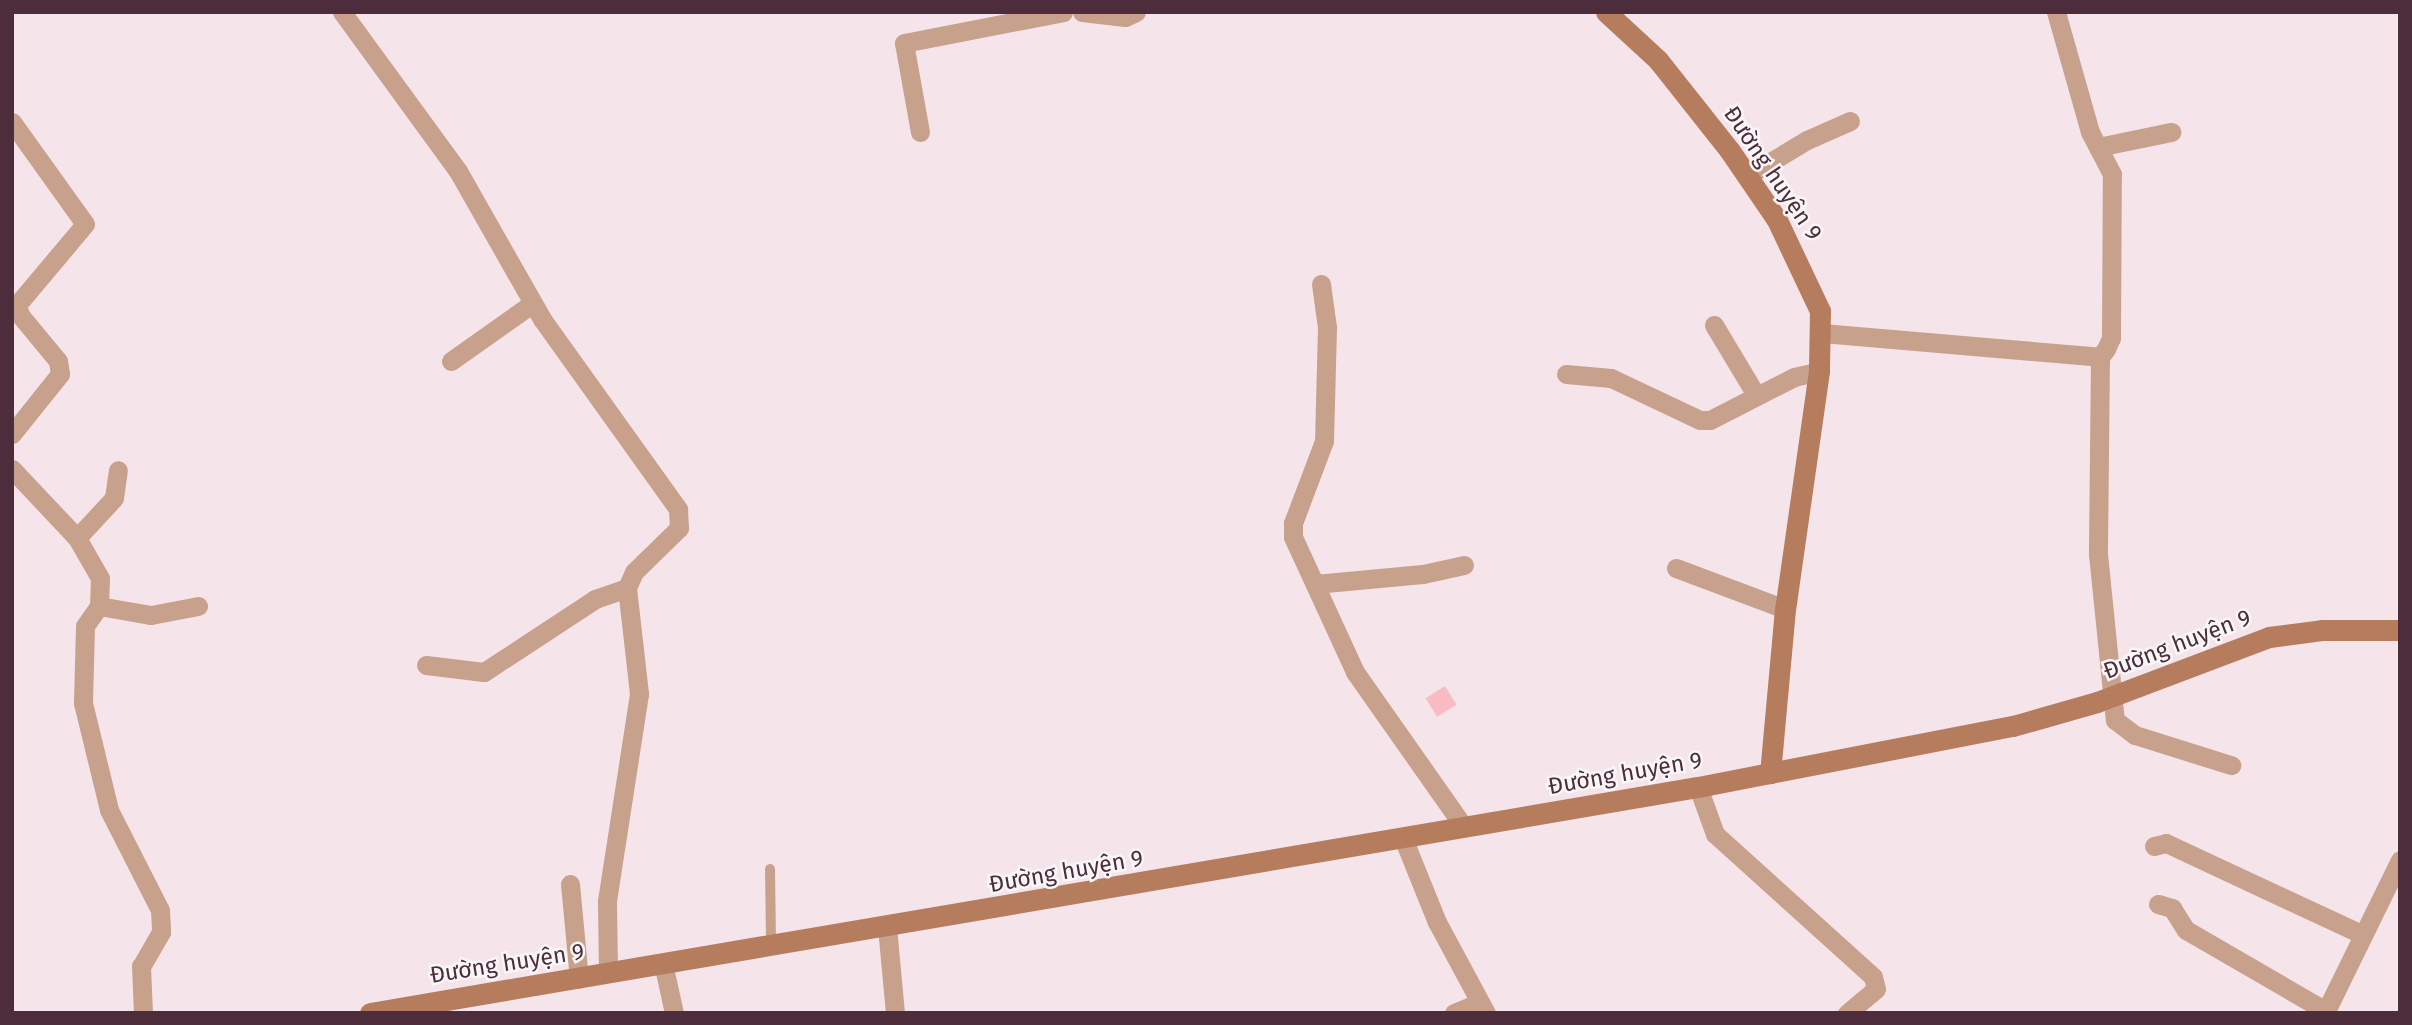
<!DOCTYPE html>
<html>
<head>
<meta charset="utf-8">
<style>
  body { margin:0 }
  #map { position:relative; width:2412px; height:1025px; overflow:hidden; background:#f6e4eb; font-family:"Fira Sans",sans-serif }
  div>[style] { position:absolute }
  .building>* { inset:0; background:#fabcc4; transform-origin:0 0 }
  .lane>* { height:10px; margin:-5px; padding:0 5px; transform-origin:5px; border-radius:5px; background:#c8a18c }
  .street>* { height:19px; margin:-9.5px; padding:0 9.5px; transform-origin:9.5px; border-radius:9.5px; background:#c8a18c }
  .secondary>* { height:21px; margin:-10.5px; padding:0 10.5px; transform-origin:10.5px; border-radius:10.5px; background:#b57d5e }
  span { translate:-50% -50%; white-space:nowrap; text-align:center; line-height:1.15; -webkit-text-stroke:5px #f7f7f7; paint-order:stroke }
  .street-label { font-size:23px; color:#4d2c3c }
  .frame { position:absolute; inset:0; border:14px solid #4d2c3c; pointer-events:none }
</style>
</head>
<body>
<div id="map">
  <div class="building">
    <i style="left:1445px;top:686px;width:22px;height:23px;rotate:58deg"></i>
  </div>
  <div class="lane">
    <i style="left:770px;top:869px;width:76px;rotate:89.2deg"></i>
  </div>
  <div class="street">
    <i style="left:342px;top:12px;width:197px;rotate:53.9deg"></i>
    <i style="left:458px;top:171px;width:170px;rotate:60.4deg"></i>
    <i style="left:542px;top:319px;width:234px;rotate:54.4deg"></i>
    <i style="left:678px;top:509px;width:19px;rotate:87deg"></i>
    <i style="left:679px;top:528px;width:63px;rotate:135.6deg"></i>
    <i style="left:634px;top:572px;width:17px;rotate:114deg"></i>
    <i style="left:627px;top:588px;width:107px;rotate:83.5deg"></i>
    <i style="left:639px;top:694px;width:209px;rotate:98.8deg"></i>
    <i style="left:607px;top:901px;width:72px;rotate:89.2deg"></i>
    <i style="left:1082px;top:12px;width:43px;rotate:6.6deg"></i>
    <i style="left:1125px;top:17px;width:12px;rotate:-24deg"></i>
    <i style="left:12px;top:122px;width:125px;rotate:54.4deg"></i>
    <i style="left:85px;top:224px;width:106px;rotate:130deg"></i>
    <i style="left:17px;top:305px;width:10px;rotate:73deg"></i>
    <i style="left:20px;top:315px;width:60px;rotate:50.4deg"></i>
    <i style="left:58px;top:361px;width:13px;rotate:81deg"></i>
    <i style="left:60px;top:374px;width:77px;rotate:128.7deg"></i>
    <i style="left:920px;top:132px;width:90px;rotate:-100.2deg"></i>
    <i style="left:904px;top:43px;width:162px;rotate:-11deg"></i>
    <i style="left:2098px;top:147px;width:75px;rotate:-11.6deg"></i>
    <i style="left:1747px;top:176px;width:70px;rotate:-31deg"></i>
    <i style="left:1807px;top:140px;width:47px;rotate:-23.8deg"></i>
    <i style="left:1321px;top:284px;width:43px;rotate:82.1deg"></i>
    <i style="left:1327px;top:327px;width:114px;rotate:91.5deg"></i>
    <i style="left:1324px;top:441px;width:88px;rotate:110.7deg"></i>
    <i style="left:1293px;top:523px;width:14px;rotate:90deg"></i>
    <i style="left:1293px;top:537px;width:149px;rotate:65.3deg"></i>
    <i style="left:1355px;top:672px;width:189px;rotate:54.9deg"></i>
    <i style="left:1714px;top:325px;width:82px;rotate:59deg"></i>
    <i style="left:1822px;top:333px;width:279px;rotate:4.9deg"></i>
    <i style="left:2100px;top:357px;width:10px;rotate:-53deg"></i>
    <i style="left:2106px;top:349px;width:12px;rotate:-66deg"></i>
    <i style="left:2111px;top:338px;width:164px;rotate:-89.7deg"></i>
    <i style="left:2112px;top:174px;width:47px;rotate:-117.6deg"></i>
    <i style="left:2090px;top:132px;width:125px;rotate:-105.8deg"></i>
    <i style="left:2100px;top:357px;width:197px;rotate:90.6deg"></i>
    <i style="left:2098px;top:554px;width:167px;rotate:84.2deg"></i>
    <i style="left:2115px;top:720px;width:25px;rotate:37deg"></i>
    <i style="left:2135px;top:735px;width:101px;rotate:17.4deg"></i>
    <i style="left:451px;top:361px;width:100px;rotate:-35.3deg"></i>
    <i style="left:1566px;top:374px;width:45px;rotate:5.1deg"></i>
    <i style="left:1611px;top:378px;width:98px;rotate:25.3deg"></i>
    <i style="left:1700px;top:420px;width:10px"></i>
    <i style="left:1710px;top:420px;width:94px;rotate:-27.1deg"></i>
    <i style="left:1794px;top:377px;width:26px;rotate:-13deg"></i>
    <i style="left:12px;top:469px;width:95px;rotate:46.7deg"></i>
    <i style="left:77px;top:538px;width:46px;rotate:60.1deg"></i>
    <i style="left:100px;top:578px;width:28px;rotate:92deg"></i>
    <i style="left:99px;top:606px;width:24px;rotate:125deg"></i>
    <i style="left:85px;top:626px;width:77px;rotate:91.5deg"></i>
    <i style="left:83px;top:703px;width:110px;rotate:76.3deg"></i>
    <i style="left:109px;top:810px;width:112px;rotate:63deg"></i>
    <i style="left:160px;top:910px;width:22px;rotate:87deg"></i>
    <i style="left:161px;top:932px;width:39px;rotate:120deg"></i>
    <i style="left:141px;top:966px;width:47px;rotate:87.6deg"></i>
    <i style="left:77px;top:538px;width:54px;rotate:-47.2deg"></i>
    <i style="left:114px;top:498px;width:28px;rotate:-82deg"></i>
    <i style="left:1676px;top:568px;width:116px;rotate:20.6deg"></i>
    <i style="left:1315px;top:584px;width:108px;rotate:-5.3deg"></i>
    <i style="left:1423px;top:574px;width:42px;rotate:-12.4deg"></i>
    <i style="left:99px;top:606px;width:53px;rotate:9.8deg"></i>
    <i style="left:151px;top:615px;width:48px;rotate:-10.8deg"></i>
    <i style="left:426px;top:665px;width:58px;rotate:6.9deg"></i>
    <i style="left:484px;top:672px;width:133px;rotate:-33.3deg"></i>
    <i style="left:595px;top:599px;width:34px;rotate:-19deg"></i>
    <i style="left:1698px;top:787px;width:50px;rotate:70.1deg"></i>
    <i style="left:1715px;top:834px;width:213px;rotate:42.1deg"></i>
    <i style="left:1873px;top:977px;width:12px;rotate:76deg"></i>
    <i style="left:1876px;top:989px;width:38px;rotate:140deg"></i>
    <i style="left:1403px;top:838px;width:91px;rotate:68deg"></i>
    <i style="left:1437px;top:922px;width:103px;rotate:61.7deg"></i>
    <i style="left:2154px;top:846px;width:12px;rotate:-14deg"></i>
    <i style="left:2166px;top:843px;width:217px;rotate:25deg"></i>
    <i style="left:570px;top:884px;width:95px;rotate:84.6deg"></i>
    <i style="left:2158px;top:904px;width:15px;rotate:16deg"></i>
    <i style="left:2172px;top:908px;width:26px;rotate:58deg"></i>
    <i style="left:2186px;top:930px;width:162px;rotate:30.1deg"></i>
    <i style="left:887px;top:927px;width:86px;rotate:84.7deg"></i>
    <i style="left:663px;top:963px;width:51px;rotate:77.6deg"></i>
    <i style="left:1454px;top:1013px;width:27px;rotate:-22deg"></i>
    <i style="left:2325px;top:1013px;width:170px;rotate:-63.9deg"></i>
  </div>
  <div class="secondary">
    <i style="left:1606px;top:12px;width:71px;rotate:42.7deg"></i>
    <i style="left:1658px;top:60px;width:116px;rotate:51.6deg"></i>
    <i style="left:1730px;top:151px;width:83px;rotate:55.7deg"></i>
    <i style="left:1777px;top:220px;width:101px;rotate:64.7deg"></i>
    <i style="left:1820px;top:311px;width:60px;rotate:91deg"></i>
    <i style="left:1819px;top:371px;width:240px;rotate:98.1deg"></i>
    <i style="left:1785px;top:609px;width:165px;rotate:95.2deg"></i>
    <i style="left:370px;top:1013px;width:1347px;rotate:-9.66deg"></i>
    <i style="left:1698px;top:787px;width:321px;rotate:-11deg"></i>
    <i style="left:2013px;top:726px;width:87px;rotate:-15.9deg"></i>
    <i style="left:2097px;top:702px;width:184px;rotate:-20.7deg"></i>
    <i style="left:2269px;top:637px;width:53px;rotate:-7.5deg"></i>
    <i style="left:2322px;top:630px;width:78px"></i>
  </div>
  <div class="street-label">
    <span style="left:1773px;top:173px;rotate:56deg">Đường huyện 9</span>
    <span style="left:2177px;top:644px;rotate:-21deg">Đường huyện 9</span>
    <span style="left:1625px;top:773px;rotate:-10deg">Đường huyện 9</span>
    <span style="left:1066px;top:871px;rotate:-10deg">Đường huyện 9</span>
    <span style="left:507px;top:963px;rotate:-9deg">Đường huyện 9</span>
  </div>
  <div class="frame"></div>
</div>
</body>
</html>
